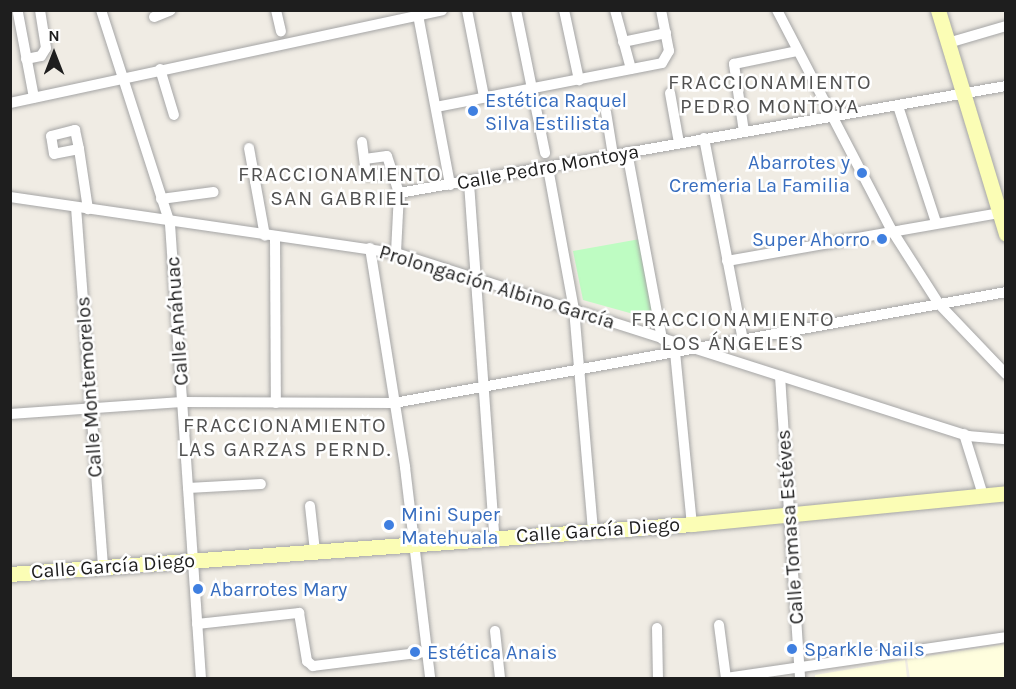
<!DOCTYPE html>
<html>
<head>
<meta charset="utf-8">
<style>
  body { margin:0 }
  #map { position:relative; width:1016px; height:689px; overflow:hidden; background:#f0ece4; font-family:Karla,sans-serif }
  div>[style] { position:absolute }
  .education>* { inset:0; background:#fffede }
  .park>* { inset:0; background:#befcc2 }
  .roads { filter:drop-shadow(0 0 2px #a5a5a5) drop-shadow(0 0 2px #a5a5a5) }
  .street>* { height:10px; margin:-5px; padding:0 5px; transform-origin:5px; border-radius:5px; background:#fff }
  .secondary>* { height:15px; margin:-7.5px; padding:0 7.5px; transform-origin:7.5px; border-radius:7.5px; background:#fbfdb5 }
  .dots>* { width:16px; height:16px; translate:-50% -50%; box-sizing:border-box; border:3px solid #fff; border-radius:50% }
  span { translate:-50% -50%; white-space:nowrap; text-align:center; line-height:1.15; -webkit-text-stroke:5px #fff; paint-order:stroke }
  .shop-label { font-size:20px; color:#366cbe }
  .left { translate:0 -50%; text-align:left }
  .right { translate:-100% -50%; text-align:right }
  .street-label { font-size:20px; color:#1e1e1e }
  .neighbourhood-label { font-size:21px; color:#515151; letter-spacing:1.5px }
  .frame { position:absolute; inset:0; border:12px solid #1e1e1e; pointer-events:none }
  .north { position:absolute; left:24px; top:24px; width:60px; height:60px; -webkit-text-stroke:4px #fff; paint-order:stroke; rotate:0deg; font-size:16px; font-weight:700; line-height:24px; text-align:center; color:#1e1e1e }
  .north::after { content:''; display:block; margin:auto; width:21px; height:27px; background:#1e1e1e; clip-path:polygon(50% 0,100% 100%,50% 72%,0 100%) }
</style>
</head>
<body>
<div id="map">
  <div class="education">
    <i style="clip-path:polygon(1005px 644px,1005px 678px,910px 678px,907px 659px)"></i>
    <i style="clip-path:polygon(905px 660px,907px 678px,815px 678px,815px 675px)"></i>
  </div>
  <div class="park">
    <i style="clip-path:polygon(640px 239px,655px 320px,583px 300px,573px 251px)"></i>
  </div>
  <div class="roads">
    <div class="street">
      <i style="left:101px;top:10px;width:225px;rotate:72.1deg"></i>
      <i style="left:170px;top:224px;width:455px;rotate:86.1deg"></i>
      <i style="left:276px;top:10px;width:22px;rotate:77deg"></i>
      <i style="left:467px;top:10px;width:89px;rotate:78.9deg"></i>
      <i style="left:516px;top:10px;width:146px;rotate:78.5deg"></i>
      <i style="left:564px;top:10px;width:72px;rotate:77.9deg"></i>
      <i style="left:615px;top:10px;width:61px;rotate:74.8deg"></i>
      <i style="left:777px;top:10px;width:247px;rotate:62.5deg"></i>
      <i style="left:891px;top:229px;width:89px;rotate:57.4deg"></i>
      <i style="left:939px;top:304px;width:97px;rotate:46.3deg"></i>
      <i style="left:18px;top:13px;width:86px;rotate:79.3deg"></i>
      <i style="left:418px;top:15px;width:173px;rotate:79.3deg"></i>
      <i style="left:154px;top:17px;width:18px;rotate:-22deg"></i>
      <i style="left:623px;top:42px;width:44px;rotate:-11.8deg"></i>
      <i style="left:948px;top:43px;width:60px;rotate:-16.3deg"></i>
      <i style="left:26px;top:59px;width:15px;rotate:-11deg"></i>
      <i style="left:41px;top:56px;width:9px;rotate:-58deg"></i>
      <i style="left:46px;top:48px;width:38px;rotate:-99deg"></i>
      <i style="left:160px;top:69px;width:48px;rotate:73.1deg"></i>
      <i style="left:670px;top:93px;width:51px;rotate:79.8deg"></i>
      <i style="left:10px;top:103px;width:442px;rotate:-12.1deg"></i>
      <i style="left:898px;top:106px;width:122px;rotate:71.9deg"></i>
      <i style="left:436px;top:107px;width:230px;rotate:-11deg"></i>
      <i style="left:662px;top:63px;width:14px;rotate:-60deg"></i>
      <i style="left:669px;top:51px;width:42px;rotate:-101deg"></i>
      <i style="left:606px;top:112px;width:44px;rotate:80.8deg"></i>
      <i style="left:744px;top:132px;width:69px;rotate:-98.4deg"></i>
      <i style="left:734px;top:64px;width:64px;rotate:-11.7deg"></i>
      <i style="left:704px;top:138px;width:206px;rotate:79.1deg"></i>
      <i style="left:362px;top:142px;width:33px;rotate:83deg"></i>
      <i style="left:366px;top:175px;width:25px;rotate:-2deg"></i>
      <i style="left:249px;top:148px;width:89px;rotate:79.7deg"></i>
      <i style="left:79px;top:149px;width:25px;rotate:169deg"></i>
      <i style="left:54px;top:154px;width:18px;rotate:-99deg"></i>
      <i style="left:51px;top:136px;width:25px;rotate:-14deg"></i>
      <i style="left:75px;top:130px;width:19px;rotate:78deg"></i>
      <i style="left:79px;top:149px;width:61px;rotate:81.5deg"></i>
      <i style="left:627px;top:152px;width:190px;rotate:79.4deg"></i>
      <i style="left:365px;top:159px;width:22px;rotate:-8deg"></i>
      <i style="left:387px;top:156px;width:39px;rotate:72deg"></i>
      <i style="left:399px;top:193px;width:60px;rotate:92.9deg"></i>
      <i style="left:548px;top:168px;width:143px;rotate:79.6deg"></i>
      <i style="left:574px;top:309px;width:223px;rotate:85.1deg"></i>
      <i style="left:469px;top:183px;width:354px;rotate:85.9deg"></i>
      <i style="left:399px;top:193px;width:616px;rotate:-10deg"></i>
      <i style="left:10px;top:197px;width:390px;rotate:8.3deg"></i>
      <i style="left:396px;top:253px;width:601px;rotate:17.74deg"></i>
      <i style="left:968px;top:436px;width:38px;rotate:5deg"></i>
      <i style="left:161px;top:199px;width:53px;rotate:-7.5deg"></i>
      <i style="left:76px;top:207px;width:361px;rotate:85.7deg"></i>
      <i style="left:275px;top:237px;width:166px;rotate:89.7deg"></i>
      <i style="left:370px;top:248px;width:222px;rotate:80.9deg"></i>
      <i style="left:405px;top:467px;width:212px;rotate:83.2deg"></i>
      <i style="left:727px;top:261px;width:276px;rotate:-10deg"></i>
      <i style="left:675px;top:352px;width:173px;rotate:84.4deg"></i>
      <i style="left:780px;top:376px;width:303px;rotate:86.2deg"></i>
      <i style="left:10px;top:414px;width:172px;rotate:-4deg"></i>
      <i style="left:182px;top:402px;width:212px;rotate:0.3deg"></i>
      <i style="left:394px;top:403px;width:622px;rotate:-10.28deg"></i>
      <i style="left:964px;top:434px;width:64px;rotate:72.7deg"></i>
      <i style="left:188px;top:488px;width:73px;rotate:-3.1deg"></i>
      <i style="left:310px;top:506px;width:45px;rotate:83.7deg"></i>
      <i style="left:197px;top:624px;width:103px;rotate:-6.2deg"></i>
      <i style="left:299px;top:613px;width:49px;rotate:80.5deg"></i>
      <i style="left:307px;top:661px;width:8px;rotate:40deg"></i>
      <i style="left:313px;top:666px;width:114px;rotate:-7.1deg"></i>
      <i style="left:719px;top:625px;width:53px;rotate:82.5deg"></i>
      <i style="left:657px;top:628px;width:50px;rotate:88.9deg"></i>
      <i style="left:495px;top:631px;width:47px;rotate:83.9deg"></i>
      <i style="left:726px;top:678px;width:283px;rotate:-8.3deg"></i>
    </div>
    <div class="secondary">
      <i style="left:938px;top:10px;width:234px;rotate:73.1deg"></i>
      <i style="left:10px;top:574px;width:684px;rotate:-4.19deg"></i>
      <i style="left:692px;top:524px;width:316px;rotate:-5.6deg"></i>
    </div>
  </div>
  <div class="dots">
    <i style="left:473px;top:111px;background:#3f7fe0"></i>
    <i style="left:862px;top:173px;background:#3f7fe0"></i>
    <i style="left:882px;top:239px;background:#3f7fe0"></i>
    <i style="left:389px;top:525px;background:#3f7fe0"></i>
    <i style="left:198px;top:589px;background:#3f7fe0"></i>
    <i style="left:792px;top:649px;background:#3f7fe0"></i>
    <i style="left:415px;top:652px;background:#3f7fe0"></i>
  </div>
  <div class="shop-label">
    <span class="left" style="left:485px;top:112px">Estética Raquel<br>Silva Estilista</span>
    <span class="right" style="left:850px;top:174px">Abarrotes y<br>Cremeria La Familia</span>
    <span class="right" style="left:870px;top:239px">Super Ahorro</span>
    <span class="left" style="left:401px;top:526px">Mini Super<br>Matehuala</span>
    <span class="left" style="left:210px;top:589px">Abarrotes Mary</span>
    <span class="left" style="left:804px;top:649px">Sparkle Nails</span>
    <span class="left" style="left:427px;top:652px">Estética Anais</span>
  </div>
  <div class="street-label">
    <span style="left:548px;top:167px;rotate:-10deg">Calle Pedro Montoya</span>
    <span style="left:497px;top:287px;rotate:17deg">Prolongación Albino García</span>
    <span style="left:177px;top:321px;rotate:-94deg">Calle Anáhuac</span>
    <span style="left:89px;top:387px;rotate:-94deg">Calle Montemorelos</span>
    <span style="left:790px;top:527px;rotate:-94deg">Calle Tomasa Estéves</span>
    <span style="left:598px;top:530px;rotate:-4deg">Calle García Diego</span>
    <span style="left:113px;top:566px;rotate:-4deg">Calle García Diego</span>
  </div>
  <div class="neighbourhood-label">
    <span style="left:770px;top:94px">FRACCIONAMIENTO<br>PEDRO MONTOYA</span>
    <span style="left:340px;top:186px">FRACCIONAMIENTO<br>SAN GABRIEL</span>
    <span style="left:733px;top:331px">FRACCIONAMIENTO<br>LOS ÁNGELES</span>
    <span style="left:285px;top:437px">FRACCIONAMIENTO<br>LAS GARZAS PERND.</span>
  </div>
  <div class="frame"></div>
  <div class="north">N</div>
</div>
</body>
</html>
